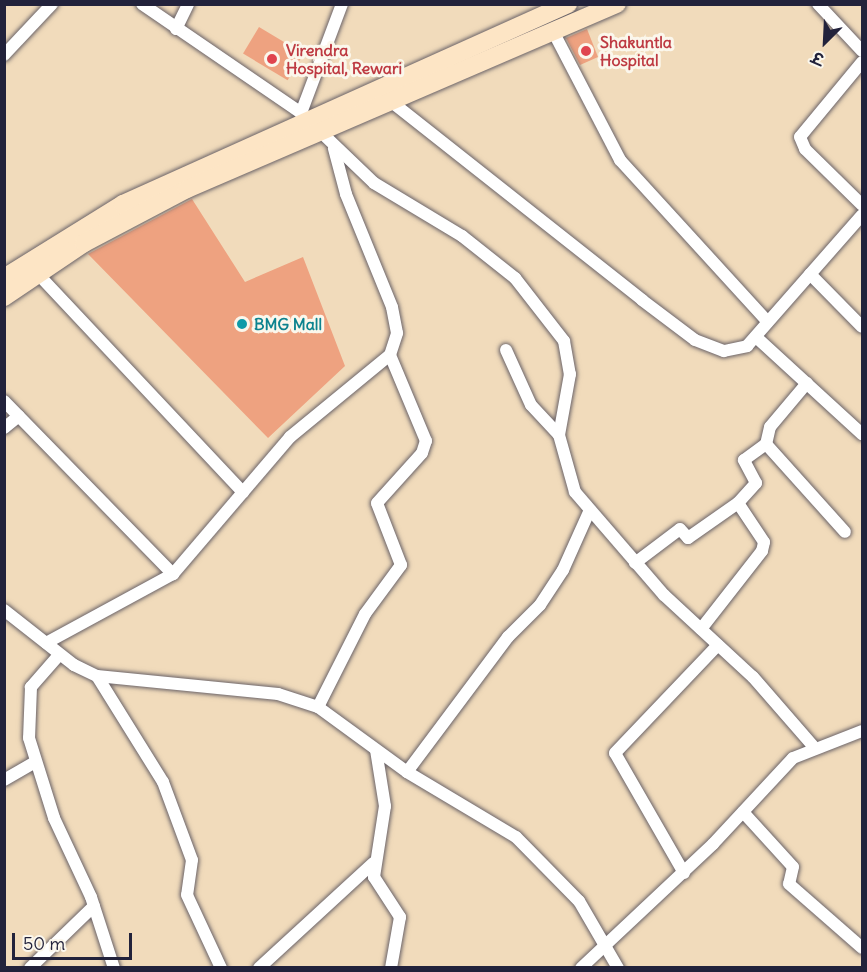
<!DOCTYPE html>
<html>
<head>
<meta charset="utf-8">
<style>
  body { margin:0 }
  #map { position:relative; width:867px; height:972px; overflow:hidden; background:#f1dbbb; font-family:Delius,"Playpen Sans Deva",sans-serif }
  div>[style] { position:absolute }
  .building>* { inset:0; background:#eea280; transform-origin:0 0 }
  .roads { filter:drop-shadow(0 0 2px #6a6368) drop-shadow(0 0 2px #6a6368) }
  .street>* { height:12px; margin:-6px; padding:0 6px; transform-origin:6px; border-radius:6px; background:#fff }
  .secondary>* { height:18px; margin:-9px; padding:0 9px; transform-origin:9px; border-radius:9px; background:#fde5c5 }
  .dots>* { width:16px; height:16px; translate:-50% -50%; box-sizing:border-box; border:3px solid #fbf7ec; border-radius:50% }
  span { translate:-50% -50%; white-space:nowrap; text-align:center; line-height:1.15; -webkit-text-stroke:6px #fbf7ec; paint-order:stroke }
  .health-label { font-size:16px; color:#be3a42; font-weight:700 }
  .left { translate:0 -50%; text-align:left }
  .culture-label { font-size:16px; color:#0d838f; font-weight:700 }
  .frame { position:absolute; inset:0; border:6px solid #22223b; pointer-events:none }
  .north { position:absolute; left:795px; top:12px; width:60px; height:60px; -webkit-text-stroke:4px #fbf7ec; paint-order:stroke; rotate:204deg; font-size:16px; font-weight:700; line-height:24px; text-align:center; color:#22223b }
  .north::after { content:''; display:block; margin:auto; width:21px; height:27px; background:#22223b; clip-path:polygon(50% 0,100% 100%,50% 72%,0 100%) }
  .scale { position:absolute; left:12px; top:933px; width:120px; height:27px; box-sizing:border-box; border:3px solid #22223b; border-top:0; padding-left:8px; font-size:18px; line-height:21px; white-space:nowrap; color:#22223b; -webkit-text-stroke:4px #fbf7ec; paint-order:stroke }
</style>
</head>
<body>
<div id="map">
  <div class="building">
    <i style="left:259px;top:27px;width:52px;height:31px;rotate:31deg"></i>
    <i style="clip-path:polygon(587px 29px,598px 57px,580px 65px,566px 38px)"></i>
    <i style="clip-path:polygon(192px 199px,245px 282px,303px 257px,345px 366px,268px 438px,88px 254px)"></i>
  </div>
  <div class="roads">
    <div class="street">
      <i style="left:142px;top:4px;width:193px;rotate:34.4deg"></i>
      <i style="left:301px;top:113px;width:101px;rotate:43.8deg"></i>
      <i style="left:374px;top:183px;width:103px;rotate:31.1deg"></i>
      <i style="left:462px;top:236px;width:68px;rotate:38.4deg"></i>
      <i style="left:515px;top:278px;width:80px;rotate:52.1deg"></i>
      <i style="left:564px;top:341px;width:34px;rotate:80deg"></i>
      <i style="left:570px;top:374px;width:62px;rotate:100.2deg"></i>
      <i style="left:559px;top:435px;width:59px;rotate:74.3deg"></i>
      <i style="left:575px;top:492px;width:136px;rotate:49.2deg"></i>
      <i style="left:664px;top:595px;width:121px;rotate:42.7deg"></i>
      <i style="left:753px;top:677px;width:91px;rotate:49deg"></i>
      <i style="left:818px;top:4px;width:64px;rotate:46.9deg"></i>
      <i style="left:176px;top:29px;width:28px;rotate:-64deg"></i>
      <i style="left:555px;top:35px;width:141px;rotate:62.5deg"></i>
      <i style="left:620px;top:160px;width:219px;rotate:47.6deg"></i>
      <i style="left:4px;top:55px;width:70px;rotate:-46.7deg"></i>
      <i style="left:862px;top:62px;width:97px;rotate:129.6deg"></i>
      <i style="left:800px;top:137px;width:13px;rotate:67deg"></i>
      <i style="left:805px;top:149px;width:80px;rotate:44.5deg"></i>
      <i style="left:393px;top:103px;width:318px;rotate:38.3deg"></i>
      <i style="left:642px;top:300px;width:66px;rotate:37deg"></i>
      <i style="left:695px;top:340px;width:31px;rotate:21deg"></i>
      <i style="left:724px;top:351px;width:24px;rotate:-12deg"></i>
      <i style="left:747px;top:346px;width:174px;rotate:-48.7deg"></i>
      <i style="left:301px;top:113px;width:116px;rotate:-69.4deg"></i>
      <i style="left:37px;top:273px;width:301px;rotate:46.8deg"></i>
      <i style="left:810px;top:274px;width:74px;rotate:45.5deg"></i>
      <i style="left:756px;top:337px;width:144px;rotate:42.5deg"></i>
      <i style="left:506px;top:350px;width:60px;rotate:65.6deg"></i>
      <i style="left:531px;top:405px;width:41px;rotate:47deg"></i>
      <i style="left:807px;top:383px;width:57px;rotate:130.1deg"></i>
      <i style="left:770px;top:427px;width:17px;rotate:103deg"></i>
      <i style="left:766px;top:444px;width:118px;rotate:48.1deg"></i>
      <i style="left:4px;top:401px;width:242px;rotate:45.7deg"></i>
      <i style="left:4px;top:428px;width:19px;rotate:-39deg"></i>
      <i style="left:635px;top:563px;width:56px;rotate:-37.1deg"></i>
      <i style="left:680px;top:529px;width:12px;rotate:48deg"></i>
      <i style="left:688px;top:538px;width:61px;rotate:-35deg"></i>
      <i style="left:4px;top:610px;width:89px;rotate:38.2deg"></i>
      <i style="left:74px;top:665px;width:25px;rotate:26deg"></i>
      <i style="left:97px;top:676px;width:182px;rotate:5.7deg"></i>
      <i style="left:278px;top:694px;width:42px;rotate:18deg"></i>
      <i style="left:318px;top:707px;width:110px;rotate:36.1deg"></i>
      <i style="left:407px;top:772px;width:127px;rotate:30.8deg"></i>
      <i style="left:516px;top:837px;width:90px;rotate:45.5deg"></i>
      <i style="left:579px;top:901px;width:78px;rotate:59.8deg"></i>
      <i style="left:701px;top:629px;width:99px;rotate:-52deg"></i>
      <i style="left:762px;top:551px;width:9px;rotate:-77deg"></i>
      <i style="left:764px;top:542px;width:47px;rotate:-123.7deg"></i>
      <i style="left:738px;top:503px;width:27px;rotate:-48deg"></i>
      <i style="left:756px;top:483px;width:26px;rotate:-118deg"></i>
      <i style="left:744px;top:460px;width:27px;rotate:-36deg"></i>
      <i style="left:46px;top:643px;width:145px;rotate:-28.5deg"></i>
      <i style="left:173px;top:574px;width:180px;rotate:-49.5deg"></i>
      <i style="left:290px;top:437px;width:129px;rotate:-39.4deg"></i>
      <i style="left:390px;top:355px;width:23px;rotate:-72deg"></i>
      <i style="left:397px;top:333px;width:26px;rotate:-101deg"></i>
      <i style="left:392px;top:307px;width:122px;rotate:-112.2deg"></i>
      <i style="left:346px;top:194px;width:47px;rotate:-104.9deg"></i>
      <i style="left:59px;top:655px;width:43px;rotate:131.2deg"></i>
      <i style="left:31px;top:687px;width:51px;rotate:92.2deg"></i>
      <i style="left:29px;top:738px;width:84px;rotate:72.6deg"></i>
      <i style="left:54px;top:818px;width:87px;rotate:64.9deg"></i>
      <i style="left:91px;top:897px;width:75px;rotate:72.1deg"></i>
      <i style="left:97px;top:676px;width:125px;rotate:58.1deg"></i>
      <i style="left:163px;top:782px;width:83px;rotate:69.6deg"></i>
      <i style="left:192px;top:860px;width:35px;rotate:98deg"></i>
      <i style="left:187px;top:895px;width:81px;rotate:65deg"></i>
      <i style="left:318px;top:707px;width:104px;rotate:-63.2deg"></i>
      <i style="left:365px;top:614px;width:61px;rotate:-53.7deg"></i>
      <i style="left:401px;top:565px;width:66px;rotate:-111.2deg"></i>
      <i style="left:377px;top:503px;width:67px;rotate:-48deg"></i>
      <i style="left:422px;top:453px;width:13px;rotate:-72deg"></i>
      <i style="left:426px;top:441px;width:93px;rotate:-112.7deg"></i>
      <i style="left:376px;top:750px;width:57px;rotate:80.9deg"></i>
      <i style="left:385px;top:806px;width:72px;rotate:98.8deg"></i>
      <i style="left:374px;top:877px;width:48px;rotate:57deg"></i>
      <i style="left:400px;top:917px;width:52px;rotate:100deg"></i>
      <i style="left:407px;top:772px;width:169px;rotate:-53.2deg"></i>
      <i style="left:508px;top:637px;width:45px;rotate:-45deg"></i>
      <i style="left:540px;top:605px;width:42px;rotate:-56.7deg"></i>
      <i style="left:563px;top:570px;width:64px;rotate:-65.9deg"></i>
      <i style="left:4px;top:780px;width:34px;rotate:-30deg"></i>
      <i style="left:743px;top:812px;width:74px;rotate:47.7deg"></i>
      <i style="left:793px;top:867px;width:17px;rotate:103deg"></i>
      <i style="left:789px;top:884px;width:97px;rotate:41.2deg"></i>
      <i style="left:684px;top:873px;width:138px;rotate:-119.9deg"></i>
      <i style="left:615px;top:753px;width:149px;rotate:-46.4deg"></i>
      <i style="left:30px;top:968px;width:89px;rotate:-44.1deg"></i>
      <i style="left:259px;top:968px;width:155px;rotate:-42.6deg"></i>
      <i style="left:581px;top:968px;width:181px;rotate:-43.2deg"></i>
      <i style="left:713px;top:844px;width:117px;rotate:-47.1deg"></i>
      <i style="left:793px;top:758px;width:74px;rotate:-21.4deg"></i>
    </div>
    <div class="secondary">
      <i style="left:4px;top:278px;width:140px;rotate:-31.9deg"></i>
      <i style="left:123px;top:204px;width:488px;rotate:-24.2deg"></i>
      <i style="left:4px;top:297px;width:97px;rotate:-34deg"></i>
      <i style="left:84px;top:243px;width:116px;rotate:-27.7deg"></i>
      <i style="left:187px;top:189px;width:468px;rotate:-23.3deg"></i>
    </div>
  </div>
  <div class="dots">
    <i style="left:586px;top:51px;background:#e0444e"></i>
    <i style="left:272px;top:59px;background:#e0444e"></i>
    <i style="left:242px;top:324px;background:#0f9aa8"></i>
  </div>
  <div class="health-label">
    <span class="left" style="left:600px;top:51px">Shakuntla<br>Hospital</span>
    <span class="left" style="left:286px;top:59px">Virendra<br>Hospital, Rewari</span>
  </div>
  <div class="culture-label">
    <span class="left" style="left:254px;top:324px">BMG Mall</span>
  </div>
  <div class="frame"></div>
  <div class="north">उ</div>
  <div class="scale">50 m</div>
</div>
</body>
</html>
